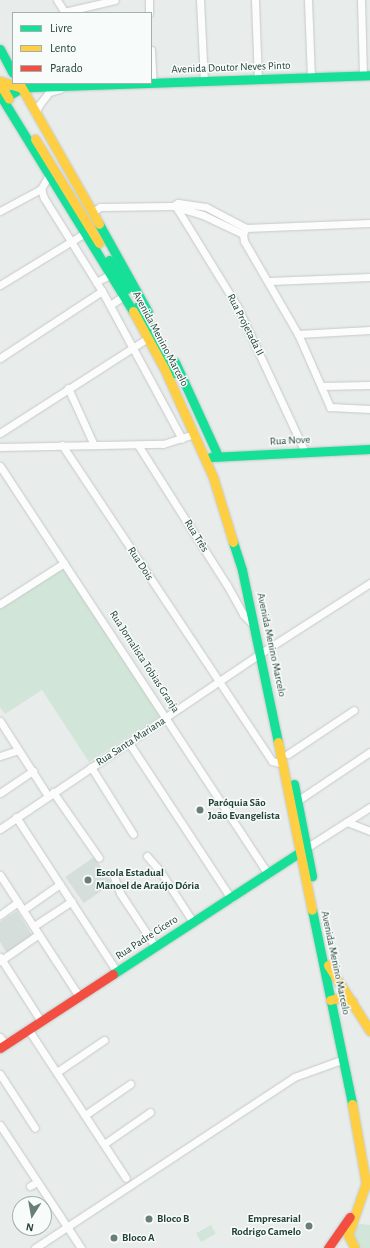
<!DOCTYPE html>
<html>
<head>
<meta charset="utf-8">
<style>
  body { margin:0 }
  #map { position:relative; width:370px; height:1248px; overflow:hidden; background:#e8edeb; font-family:"Alegreya Sans",sans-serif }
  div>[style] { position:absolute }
  .built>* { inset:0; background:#d6dedb; transform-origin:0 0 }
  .green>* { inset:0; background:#d1e6d8; transform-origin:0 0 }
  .roads { filter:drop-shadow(0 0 1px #c5cac8) drop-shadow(0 0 1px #c5cac8) }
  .street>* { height:7px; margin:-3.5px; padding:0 3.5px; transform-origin:3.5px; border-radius:3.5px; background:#fcfcfc }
  .fast>* { height:9px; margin:-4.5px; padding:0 4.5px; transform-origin:4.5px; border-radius:4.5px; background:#16e098 }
  .slow>* { height:9px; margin:-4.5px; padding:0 4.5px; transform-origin:4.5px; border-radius:4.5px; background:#ffcf43 }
  .jam>* { height:9px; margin:-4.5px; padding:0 4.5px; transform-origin:4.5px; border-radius:4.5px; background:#f24e42 }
  .dots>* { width:11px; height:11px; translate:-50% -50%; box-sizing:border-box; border:2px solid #f7fbf9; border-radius:50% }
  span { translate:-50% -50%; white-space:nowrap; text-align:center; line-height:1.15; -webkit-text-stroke:3px #f7fbf9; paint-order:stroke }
  .street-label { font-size:11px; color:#24423a }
  .poi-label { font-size:11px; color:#24423a; font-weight:700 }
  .left { translate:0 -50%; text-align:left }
  .right { translate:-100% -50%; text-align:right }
  .legend { position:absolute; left:12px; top:12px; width:140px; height:72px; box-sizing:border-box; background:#f7fbf9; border:1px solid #a3b1ad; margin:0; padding:5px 7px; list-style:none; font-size:12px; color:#24423a }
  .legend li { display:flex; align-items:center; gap:8px; height:20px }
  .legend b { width:20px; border:1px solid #a3b1ad }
  .north { position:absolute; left:12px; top:1196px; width:40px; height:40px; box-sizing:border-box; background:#f7fbf9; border:1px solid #a3b1ad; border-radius:50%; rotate:191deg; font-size:11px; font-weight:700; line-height:16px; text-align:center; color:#24423a }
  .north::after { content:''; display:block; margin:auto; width:14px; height:18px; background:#697e78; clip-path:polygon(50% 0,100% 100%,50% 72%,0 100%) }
</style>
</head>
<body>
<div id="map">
  <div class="built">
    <i style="left:94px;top:857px;width:32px;height:35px;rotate:55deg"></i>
    <i style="clip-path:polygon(17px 911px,32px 935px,7px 953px,0 942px,0 922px)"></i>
  </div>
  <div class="green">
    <i style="clip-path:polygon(63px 568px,163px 714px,89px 762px,42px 690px,5px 714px,0 707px,0 609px)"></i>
    <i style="clip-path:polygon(361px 1224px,370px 1225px,370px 1248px,362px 1248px,353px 1237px,355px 1226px)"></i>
    <i style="left:211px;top:1225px;width:10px;height:17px;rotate:61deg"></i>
  </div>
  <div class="roads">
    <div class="street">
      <i style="left:57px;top:0;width:15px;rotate:58deg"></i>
      <i style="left:149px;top:0;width:13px;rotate:90deg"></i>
      <i style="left:200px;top:0;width:81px;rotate:87.2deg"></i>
      <i style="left:255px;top:0;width:80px;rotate:87.9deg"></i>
      <i style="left:308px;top:0;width:78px;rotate:87.8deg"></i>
      <i style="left:361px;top:0;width:75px;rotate:88.5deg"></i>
      <i style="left:64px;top:12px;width:52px;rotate:-13.2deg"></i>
      <i style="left:151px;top:50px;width:33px;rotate:87deg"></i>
      <i style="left:35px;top:113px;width:9px;rotate:-63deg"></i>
      <i style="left:39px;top:105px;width:16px;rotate:-52deg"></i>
      <i style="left:49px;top:92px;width:11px;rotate:-15deg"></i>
      <i style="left:49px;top:175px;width:16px;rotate:120deg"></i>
      <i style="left:41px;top:189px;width:9px;rotate:72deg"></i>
      <i style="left:44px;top:198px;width:110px;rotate:58.1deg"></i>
      <i style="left:102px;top:291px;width:168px;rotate:61.6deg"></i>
      <i style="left:178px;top:203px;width:7px;rotate:90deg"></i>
      <i style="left:178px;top:210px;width:113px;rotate:58.4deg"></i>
      <i style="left:237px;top:306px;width:161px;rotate:65deg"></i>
      <i style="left:174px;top:205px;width:4px;rotate:-27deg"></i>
      <i style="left:178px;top:203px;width:28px;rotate:8deg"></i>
      <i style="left:206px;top:207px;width:45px;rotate:27.7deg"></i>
      <i style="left:0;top:211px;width:47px;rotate:-28.2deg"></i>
      <i style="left:92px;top:213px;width:10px;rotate:-37deg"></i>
      <i style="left:100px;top:207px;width:72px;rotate:-0.8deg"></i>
      <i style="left:172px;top:206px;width:32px;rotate:16deg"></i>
      <i style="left:203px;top:215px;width:44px;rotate:25.4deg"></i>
      <i style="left:246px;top:228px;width:7px;rotate:117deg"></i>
      <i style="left:243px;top:234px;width:7px;rotate:82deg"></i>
      <i style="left:244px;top:241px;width:108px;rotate:59.9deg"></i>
      <i style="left:298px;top:334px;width:80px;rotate:66.3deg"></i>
      <i style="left:330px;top:407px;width:40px;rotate:2.9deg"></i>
      <i style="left:246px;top:228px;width:124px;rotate:-2.3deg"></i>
      <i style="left:270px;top:281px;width:100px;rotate:-2.3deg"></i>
      <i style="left:96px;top:282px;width:16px;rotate:-27deg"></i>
      <i style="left:0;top:285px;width:103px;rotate:-31.5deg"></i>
      <i style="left:110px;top:305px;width:17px;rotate:-33deg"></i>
      <i style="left:298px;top:334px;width:72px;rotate:-3.2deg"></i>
      <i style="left:0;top:358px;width:122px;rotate:-33.3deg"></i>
      <i style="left:321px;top:386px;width:49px;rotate:-1.2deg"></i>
      <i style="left:68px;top:388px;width:63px;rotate:65.5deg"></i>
      <i style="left:0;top:433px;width:176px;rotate:-32.7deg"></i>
      <i style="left:62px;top:445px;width:379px;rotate:56.4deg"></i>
      <i style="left:272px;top:761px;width:11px;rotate:15deg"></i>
      <i style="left:138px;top:445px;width:166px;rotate:57.6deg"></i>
      <i style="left:227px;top:585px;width:33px;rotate:61deg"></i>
      <i style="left:243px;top:614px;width:16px;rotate:47deg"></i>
      <i style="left:0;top:447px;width:163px;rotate:-1.1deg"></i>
      <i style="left:163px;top:444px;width:33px;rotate:-18deg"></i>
      <i style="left:0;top:466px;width:487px;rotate:56.7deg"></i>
      <i style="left:0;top:604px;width:76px;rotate:-32.6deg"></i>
      <i style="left:0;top:721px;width:89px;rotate:57.4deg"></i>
      <i style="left:129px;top:743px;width:186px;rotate:56.7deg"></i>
      <i style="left:288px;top:754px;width:79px;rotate:-33.7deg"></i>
      <i style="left:0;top:756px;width:19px;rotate:-18deg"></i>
      <i style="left:91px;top:767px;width:79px;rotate:57.9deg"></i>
      <i style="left:53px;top:792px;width:80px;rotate:55.1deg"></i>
      <i style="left:0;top:793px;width:40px;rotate:-34deg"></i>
      <i style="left:297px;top:801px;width:88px;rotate:-33.9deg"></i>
      <i style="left:16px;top:817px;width:185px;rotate:56.9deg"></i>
      <i style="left:347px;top:822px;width:25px;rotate:21deg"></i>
      <i style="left:0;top:829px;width:315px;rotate:-34deg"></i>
      <i style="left:261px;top:653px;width:130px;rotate:-32.7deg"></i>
      <i style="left:306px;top:848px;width:76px;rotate:-32.6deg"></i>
      <i style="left:147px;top:856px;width:20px;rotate:49deg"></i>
      <i style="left:160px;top:871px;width:61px;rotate:57.1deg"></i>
      <i style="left:0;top:875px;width:145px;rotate:56.9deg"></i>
      <i style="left:114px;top:877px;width:17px;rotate:69deg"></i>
      <i style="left:120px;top:893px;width:64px;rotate:56.6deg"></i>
      <i style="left:23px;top:910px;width:45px;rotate:-35.1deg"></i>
      <i style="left:0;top:915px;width:22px;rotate:-36deg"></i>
      <i style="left:34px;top:926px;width:45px;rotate:-33.3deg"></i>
      <i style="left:0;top:957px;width:76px;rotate:57.4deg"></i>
      <i style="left:0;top:961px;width:47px;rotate:-34.7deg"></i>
      <i style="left:28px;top:1029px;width:178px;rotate:56.7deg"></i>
      <i style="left:0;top:1037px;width:9px;rotate:54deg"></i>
      <i style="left:57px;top:1072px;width:57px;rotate:-34.2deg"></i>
      <i style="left:0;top:1074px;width:64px;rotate:57.1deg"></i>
      <i style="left:85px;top:1115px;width:55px;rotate:-34.6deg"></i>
      <i style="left:0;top:1125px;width:147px;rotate:56.6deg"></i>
      <i style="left:104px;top:1144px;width:56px;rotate:-34.8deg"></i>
      <i style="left:30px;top:1186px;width:8px;rotate:-30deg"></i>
      <i style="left:35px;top:1248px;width:310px;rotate:-33.4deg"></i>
      <i style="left:294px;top:1077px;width:53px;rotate:-19.8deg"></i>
    </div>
    <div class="fast">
      <i style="left:0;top:49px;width:27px;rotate:62deg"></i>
      <i style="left:0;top:95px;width:254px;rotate:58.4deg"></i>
      <i style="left:3px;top:99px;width:21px;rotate:-31deg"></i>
      <i style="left:21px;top:88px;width:12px;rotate:-5deg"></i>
      <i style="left:33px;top:87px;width:337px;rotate:-2deg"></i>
      <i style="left:99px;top:224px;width:101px;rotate:60.9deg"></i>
      <i style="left:109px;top:260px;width:34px;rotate:58deg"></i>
      <i style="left:138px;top:306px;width:76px;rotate:61.8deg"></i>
      <i style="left:175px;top:362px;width:103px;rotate:65.4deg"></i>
      <i style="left:211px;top:457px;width:159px;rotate:-2.9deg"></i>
      <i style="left:233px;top:542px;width:29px;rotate:72deg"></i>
      <i style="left:242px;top:570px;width:176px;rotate:78.2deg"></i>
      <i style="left:294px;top:784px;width:94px;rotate:78.9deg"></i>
      <i style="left:312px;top:910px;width:198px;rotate:78.3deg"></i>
      <i style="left:113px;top:974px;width:229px;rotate:-33.1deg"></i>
    </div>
    <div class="slow">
      <i style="left:0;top:81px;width:22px;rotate:18deg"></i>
      <i style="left:19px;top:83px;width:162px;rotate:60.4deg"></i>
      <i style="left:0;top:84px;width:17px;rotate:59deg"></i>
      <i style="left:35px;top:139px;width:122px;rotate:58.4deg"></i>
      <i style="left:133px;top:311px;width:65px;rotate:61.5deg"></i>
      <i style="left:164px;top:368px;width:120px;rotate:65.8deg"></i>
      <i style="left:213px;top:477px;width:68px;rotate:72.9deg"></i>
      <i style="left:278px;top:742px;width:171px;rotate:78.6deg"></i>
      <i style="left:328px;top:965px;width:78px;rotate:57.5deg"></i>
      <i style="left:330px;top:1000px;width:12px;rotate:-14deg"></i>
      <i style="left:342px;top:997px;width:11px;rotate:22deg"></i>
      <i style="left:352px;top:1104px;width:80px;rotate:80deg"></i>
      <i style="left:366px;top:1183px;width:55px;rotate:109.1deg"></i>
      <i style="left:348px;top:1235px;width:15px;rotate:62deg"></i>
    </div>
    <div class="jam">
      <i style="left:0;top:1048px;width:135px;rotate:-33.2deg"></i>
      <i style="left:328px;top:1248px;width:38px;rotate:-55deg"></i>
    </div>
  </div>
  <div class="dots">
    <i style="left:200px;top:810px;background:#697e78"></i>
    <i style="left:88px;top:880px;background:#697e78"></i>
    <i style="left:149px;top:1219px;background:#697e78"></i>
    <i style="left:309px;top:1226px;background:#697e78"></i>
    <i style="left:114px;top:1238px;background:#697e78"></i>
  </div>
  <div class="street-label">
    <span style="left:231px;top:68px;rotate:-2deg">Avenida Doutor Neves Pinto</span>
    <span style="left:245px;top:325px;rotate:63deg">Rua Projetada II</span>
    <span style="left:160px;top:339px;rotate:62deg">Avenida Menino Marcelo</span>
    <span style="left:290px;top:441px;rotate:-3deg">Rua Nove</span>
    <span style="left:196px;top:536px;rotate:58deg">Rua Três</span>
    <span style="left:140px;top:564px;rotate:57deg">Rua Dois</span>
    <span style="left:271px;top:645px;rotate:78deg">Avenida Menino Marcelo</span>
    <span style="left:144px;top:662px;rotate:57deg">Rua Jornalista Tobias Granja</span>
    <span style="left:131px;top:742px;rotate:-33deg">Rua Santa Mariana</span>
    <span style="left:147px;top:938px;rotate:-33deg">Rua Padre Cícero</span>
    <span style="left:335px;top:963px;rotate:78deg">Avenida Menino Marcelo</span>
  </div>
  <div class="poi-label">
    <span class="left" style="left:208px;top:810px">Paróquia São<br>João Evangelista</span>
    <span class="left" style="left:96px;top:880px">Escola Estadual<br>Manoel de Araújo Dória</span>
    <span class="left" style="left:157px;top:1219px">Bloco B</span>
    <span class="right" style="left:301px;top:1226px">Empresarial<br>Rodrigo Camelo</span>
    <span class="left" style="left:122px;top:1238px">Bloco A</span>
  </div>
  <ul class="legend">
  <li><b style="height:5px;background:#16e098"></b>Livre</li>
  <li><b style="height:5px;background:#ffcf43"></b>Lento</li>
  <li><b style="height:5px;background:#f24e42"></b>Parado</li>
  </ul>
  <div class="north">N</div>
</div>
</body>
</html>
